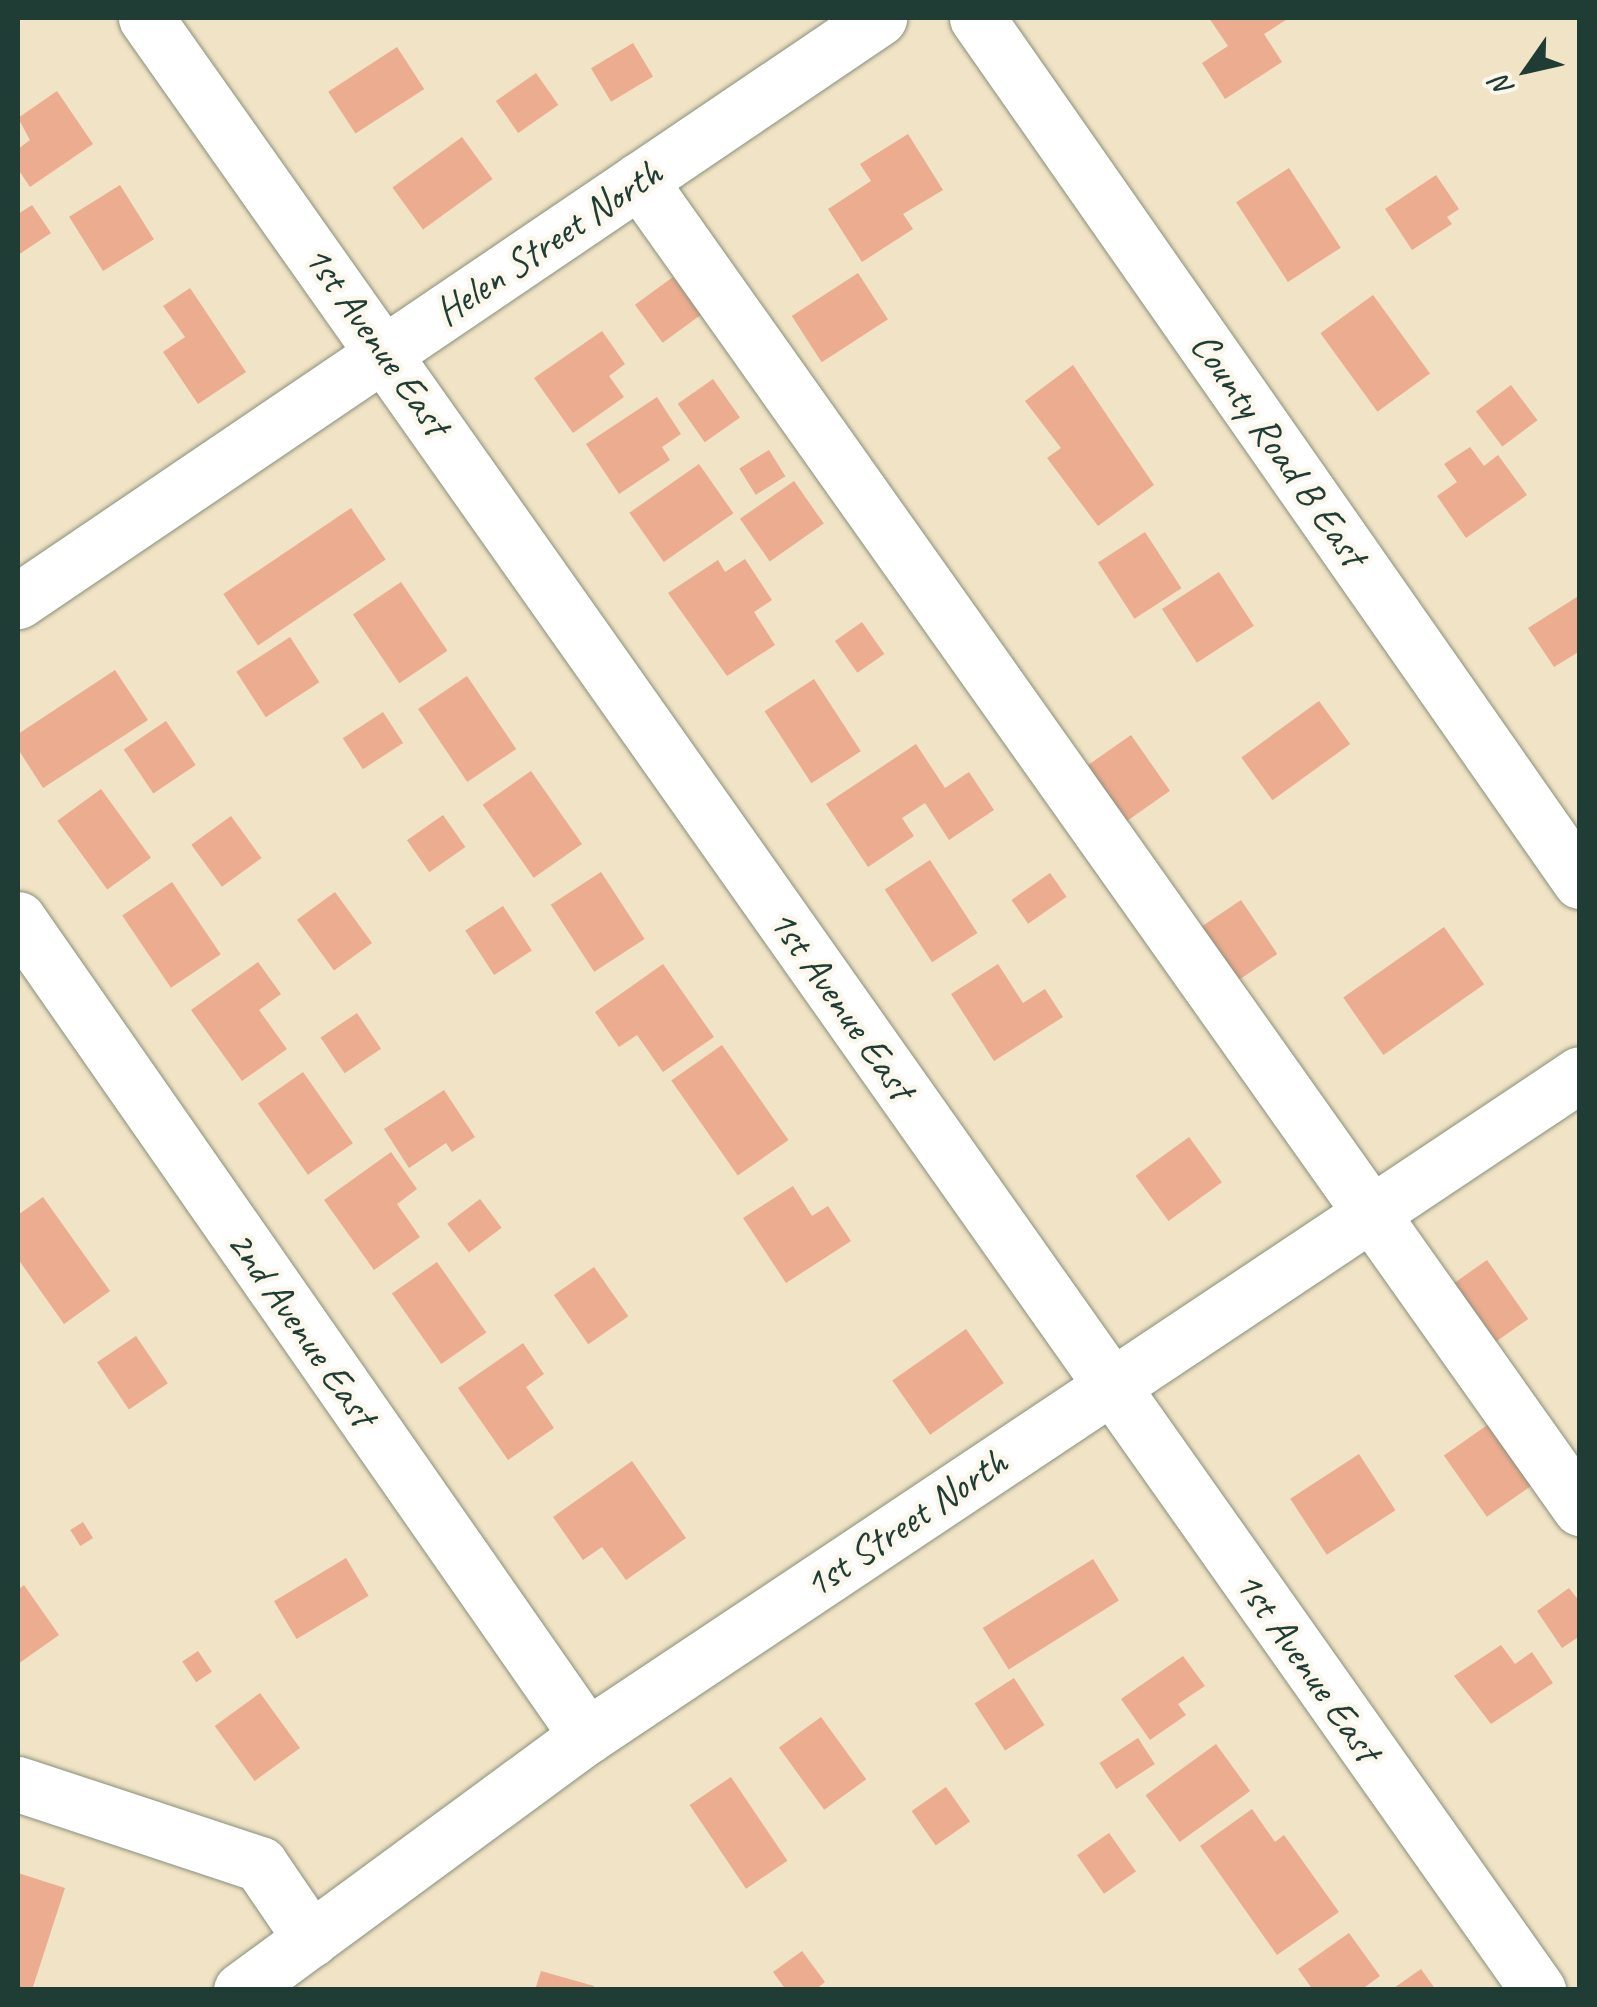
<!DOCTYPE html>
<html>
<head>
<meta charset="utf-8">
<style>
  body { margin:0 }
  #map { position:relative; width:1597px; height:2007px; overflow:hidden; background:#f1e3c5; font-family:Caveat,sans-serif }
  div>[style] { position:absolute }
  .building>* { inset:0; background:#ecac8f; transform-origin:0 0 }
  .roads { filter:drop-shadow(0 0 2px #88907c) drop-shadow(0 0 2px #88907c) }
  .minor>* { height:55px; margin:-27.5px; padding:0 27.5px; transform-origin:27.5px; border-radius:27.5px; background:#fff }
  span { translate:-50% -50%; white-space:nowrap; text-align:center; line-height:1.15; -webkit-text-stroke:9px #fbf7ec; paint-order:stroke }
  .street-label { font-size:40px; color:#1f3d34 }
  .frame { position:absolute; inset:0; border:20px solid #1f3d34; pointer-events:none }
  .north { position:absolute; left:1477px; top:20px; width:100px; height:100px; -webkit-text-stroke:8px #fbf7ec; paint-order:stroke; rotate:236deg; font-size:28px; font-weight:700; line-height:40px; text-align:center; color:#1f3d34 }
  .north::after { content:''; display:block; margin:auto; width:35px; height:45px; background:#1f3d34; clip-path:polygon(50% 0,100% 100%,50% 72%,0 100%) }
</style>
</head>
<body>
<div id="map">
  <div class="building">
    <i style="clip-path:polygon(1209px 18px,1289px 18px,1264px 34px,1282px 62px,1225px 99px,1202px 63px,1228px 46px)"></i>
    <i style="left:633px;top:43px;width:39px;height:49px;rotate:59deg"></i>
    <i style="left:397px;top:47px;width:50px;height:82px;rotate:57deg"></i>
    <i style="left:536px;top:73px;width:39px;height:49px;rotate:55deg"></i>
    <i style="clip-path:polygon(57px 91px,93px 144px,30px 187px,18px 169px,18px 149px,30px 140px,18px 118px)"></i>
    <i style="clip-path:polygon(908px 134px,943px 190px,903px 214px,913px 229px,862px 262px,828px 209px,871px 181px,860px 164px)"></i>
    <i style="left:462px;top:137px;width:52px;height:86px;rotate:54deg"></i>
    <i style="left:1289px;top:168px;width:95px;height:63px;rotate:57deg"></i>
    <i style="clip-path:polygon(1436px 175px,1459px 209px,1447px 217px,1452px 224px,1412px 250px,1385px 209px)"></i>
    <i style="left:120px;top:185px;width:64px;height:60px;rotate:58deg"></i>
    <i style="clip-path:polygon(32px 205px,51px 233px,18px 255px,18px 214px)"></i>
    <i style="left:858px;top:273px;width:55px;height:79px;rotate:57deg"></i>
    <i style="left:673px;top:277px;width:47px;height:47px;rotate:54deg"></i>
    <i style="clip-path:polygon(190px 288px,246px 372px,198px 404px,163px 352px,185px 337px,163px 306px)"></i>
    <i style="left:1373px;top:295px;width:97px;height:65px;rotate:54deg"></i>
    <i style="clip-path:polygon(602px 331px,625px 364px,609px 376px,624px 397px,573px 433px,534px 378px)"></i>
    <i style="clip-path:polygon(1073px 365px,1154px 485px,1098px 526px,1047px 458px,1061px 448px,1025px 401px)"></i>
    <i style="left:713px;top:379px;width:47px;height:43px;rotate:55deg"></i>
    <i style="left:1511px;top:385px;width:44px;height:44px;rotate:53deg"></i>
    <i style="clip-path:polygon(657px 397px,681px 434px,662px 447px,670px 460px,619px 494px,586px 444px)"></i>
    <i style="clip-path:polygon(1470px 447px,1484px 466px,1498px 455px,1527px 495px,1466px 538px,1437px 496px,1457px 482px,1444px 464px)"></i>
    <i style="left:769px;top:450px;width:31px;height:35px;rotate:58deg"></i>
    <i style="left:699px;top:464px;width:60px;height:85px;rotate:55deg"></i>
    <i style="left:794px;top:481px;width:52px;height:66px;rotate:55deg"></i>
    <i style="left:351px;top:508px;width:62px;height:154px;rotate:56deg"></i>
    <i style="left:1145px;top:532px;width:67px;height:56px;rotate:57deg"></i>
    <i style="clip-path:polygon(745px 559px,772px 600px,754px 612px,775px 645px,727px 676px,668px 593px,718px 560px,725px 572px)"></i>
    <i style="left:1219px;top:572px;width:64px;height:68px;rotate:57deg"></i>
    <i style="left:401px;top:582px;width:83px;height:58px;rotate:56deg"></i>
    <i style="clip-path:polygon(1580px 595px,1580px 651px,1554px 667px,1528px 628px)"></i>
    <i style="left:862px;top:622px;width:39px;height:33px;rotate:55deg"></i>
    <i style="left:290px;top:637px;width:54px;height:64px;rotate:57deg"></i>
    <i style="clip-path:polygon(115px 670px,148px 720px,43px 788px,18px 749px,18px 734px)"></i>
    <i style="left:467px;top:676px;width:88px;height:59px;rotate:56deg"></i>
    <i style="left:814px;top:679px;width:86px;height:59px;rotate:57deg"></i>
    <i style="left:1319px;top:701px;width:53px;height:96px;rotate:54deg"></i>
    <i style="left:383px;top:712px;width:37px;height:48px;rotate:57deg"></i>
    <i style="left:166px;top:721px;width:53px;height:51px;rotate:56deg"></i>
    <i style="left:1131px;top:735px;width:68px;height:64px;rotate:55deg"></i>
    <i style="clip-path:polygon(916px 744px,945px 788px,969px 772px,994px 810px,949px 840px,925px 803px,902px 818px,914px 836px,868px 867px,826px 804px)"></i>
    <i style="left:531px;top:771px;width:89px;height:59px;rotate:55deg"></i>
    <i style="left:101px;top:789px;width:85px;height:54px;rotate:54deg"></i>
    <i style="left:443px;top:815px;width:39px;height:44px;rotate:55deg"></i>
    <i style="left:231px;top:816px;width:52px;height:49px;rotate:54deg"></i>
    <i style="left:930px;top:860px;width:87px;height:54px;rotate:57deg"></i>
    <i style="left:601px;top:872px;width:80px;height:60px;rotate:57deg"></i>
    <i style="left:1050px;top:873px;width:29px;height:47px;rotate:55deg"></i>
    <i style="left:172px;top:882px;width:87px;height:60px;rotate:56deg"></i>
    <i style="left:335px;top:892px;width:63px;height:47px;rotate:54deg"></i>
    <i style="left:1241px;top:900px;width:65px;height:59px;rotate:56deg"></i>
    <i style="left:503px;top:906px;width:53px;height:45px;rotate:57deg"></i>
    <i style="left:1444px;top:927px;width:70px;height:123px;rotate:55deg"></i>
    <i style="clip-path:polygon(258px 962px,281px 994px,259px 1010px,287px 1049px,242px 1081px,191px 1010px)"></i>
    <i style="clip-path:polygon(663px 964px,714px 1037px,663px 1072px,637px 1035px,619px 1047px,595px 1012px)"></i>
    <i style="clip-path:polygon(998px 964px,1023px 1003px,1045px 989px,1063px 1017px,994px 1061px,951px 994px)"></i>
    <i style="left:357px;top:1013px;width:43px;height:44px;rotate:56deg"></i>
    <i style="left:722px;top:1045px;width:116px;height:62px;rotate:55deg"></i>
    <i style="left:303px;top:1072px;width:87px;height:55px;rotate:55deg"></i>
    <i style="clip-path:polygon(444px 1090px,475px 1137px,452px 1152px,446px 1143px,409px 1168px,384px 1129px)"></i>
    <i style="left:1189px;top:1137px;width:56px;height:66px;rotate:54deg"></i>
    <i style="clip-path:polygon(391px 1152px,417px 1189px,397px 1204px,420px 1237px,374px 1270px,324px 1200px)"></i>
    <i style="clip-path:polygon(793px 1186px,812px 1216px,828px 1206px,851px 1241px,786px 1283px,743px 1218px)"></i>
    <i style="clip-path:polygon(43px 1197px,110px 1291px,64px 1324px,18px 1259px,18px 1215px)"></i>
    <i style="left:480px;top:1199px;width:36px;height:41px;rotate:53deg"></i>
    <i style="left:1487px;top:1260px;width:72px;height:47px;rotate:55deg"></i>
    <i style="left:437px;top:1262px;width:86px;height:55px;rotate:55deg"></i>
    <i style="left:594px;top:1267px;width:60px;height:49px;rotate:55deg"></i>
    <i style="left:966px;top:1329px;width:66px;height:90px;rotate:55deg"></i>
    <i style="left:136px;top:1336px;width:57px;height:47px;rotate:56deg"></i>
    <i style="clip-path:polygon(523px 1343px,544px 1374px,526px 1387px,554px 1428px,508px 1460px,458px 1388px)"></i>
    <i style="left:1493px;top:1421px;width:75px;height:60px;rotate:55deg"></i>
    <i style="left:1359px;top:1454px;width:67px;height:82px;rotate:57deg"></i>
    <i style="clip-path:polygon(632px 1461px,686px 1538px,626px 1580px,602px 1547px,583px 1560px,553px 1517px)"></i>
    <i style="left:83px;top:1522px;width:19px;height:15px;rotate:58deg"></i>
    <i style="left:346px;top:1558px;width:44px;height:84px;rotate:59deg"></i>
    <i style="left:1093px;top:1559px;width:49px;height:130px;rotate:58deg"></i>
    <i style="clip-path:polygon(24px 1585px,59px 1635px,18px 1664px,18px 1590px)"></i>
    <i style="clip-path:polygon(1569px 1588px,1580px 1602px,1580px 1636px,1562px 1648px,1537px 1611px)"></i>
    <i style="clip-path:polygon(1501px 1645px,1515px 1664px,1532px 1652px,1553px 1683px,1491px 1724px,1454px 1676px)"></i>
    <i style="left:198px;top:1651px;width:25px;height:19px;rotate:56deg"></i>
    <i style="clip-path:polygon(1183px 1656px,1205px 1686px,1178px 1704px,1186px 1715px,1150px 1740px,1121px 1699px)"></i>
    <i style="left:1014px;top:1678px;width:56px;height:47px;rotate:57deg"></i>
    <i style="left:260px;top:1693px;width:68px;height:56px;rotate:54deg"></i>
    <i style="left:821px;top:1717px;width:77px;height:52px;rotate:54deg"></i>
    <i style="left:1138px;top:1738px;width:31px;height:46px;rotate:57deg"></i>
    <i style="left:1216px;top:1744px;width:58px;height:87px;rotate:54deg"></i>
    <i style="left:731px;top:1777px;width:101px;height:50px;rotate:56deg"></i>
    <i style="left:946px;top:1787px;width:42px;height:42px;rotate:55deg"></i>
    <i style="clip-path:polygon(1252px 1809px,1275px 1842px,1284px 1835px,1339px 1912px,1277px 1955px,1200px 1846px)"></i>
    <i style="left:1109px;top:1833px;width:47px;height:39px;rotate:55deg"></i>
    <i style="clip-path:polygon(18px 1873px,65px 1888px,32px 1990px,18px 1990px)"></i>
    <i style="clip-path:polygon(1349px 1933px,1380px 1976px,1361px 1990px,1313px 1990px,1298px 1969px)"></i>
    <i style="clip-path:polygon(802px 1951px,825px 1982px,815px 1990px,786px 1990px,773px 1972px)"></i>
    <i style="clip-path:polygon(1421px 1969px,1436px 1990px,1391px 1990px)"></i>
    <i style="clip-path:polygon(541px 1971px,594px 1986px,593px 1990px,535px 1990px)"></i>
  </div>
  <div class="roads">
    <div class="minor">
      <i style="left:146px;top:18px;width:2414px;rotate:54.78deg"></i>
      <i style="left:977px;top:18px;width:1053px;rotate:55.06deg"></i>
      <i style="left:639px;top:180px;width:1628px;rotate:54.68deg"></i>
      <i style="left:18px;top:601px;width:1040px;rotate:-34.1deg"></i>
      <i style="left:18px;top:919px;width:996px;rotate:55.14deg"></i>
      <i style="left:18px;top:1784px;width:255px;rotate:18.3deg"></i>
      <i style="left:260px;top:1864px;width:91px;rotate:55.8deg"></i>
      <i style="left:241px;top:1990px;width:429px;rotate:-36.3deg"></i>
      <i style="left:587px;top:1736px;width:1193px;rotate:-33.69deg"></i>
    </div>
  </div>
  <div class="street-label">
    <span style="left:548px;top:242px;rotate:-34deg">Helen Street North</span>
    <span style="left:377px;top:340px;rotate:55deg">1st Avenue East</span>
    <span style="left:1279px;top:449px;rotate:55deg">County Road B East</span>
    <span style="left:842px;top:1004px;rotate:55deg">1st Avenue East</span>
    <span style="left:302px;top:1328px;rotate:55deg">2nd Avenue East</span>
    <span style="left:905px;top:1523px;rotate:-34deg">1st Street North</span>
    <span style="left:1308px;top:1666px;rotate:55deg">1st Avenue East</span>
  </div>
  <div class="frame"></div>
  <div class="north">N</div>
</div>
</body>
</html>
